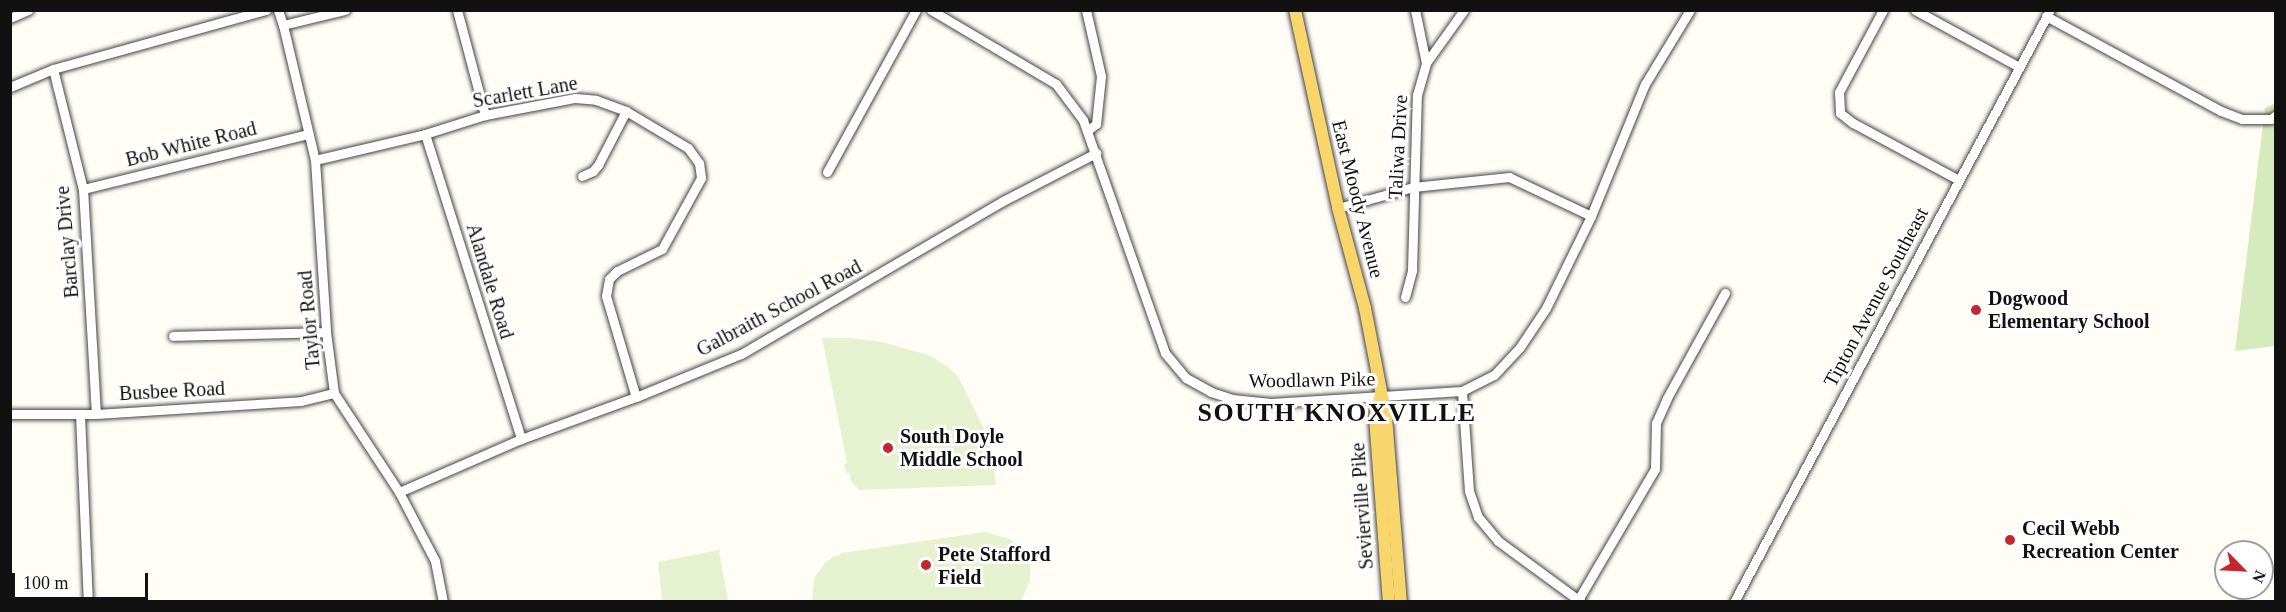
<!DOCTYPE html>
<html>
<head>
<meta charset="utf-8">
<style>
  body { margin:0 }
  #map { position:relative; width:2286px; height:612px; overflow:hidden; background:#fffdf5; font-family:"Times New Roman",serif }
  div>[style] { position:absolute }
  .green>* { inset:0; background:#d5ebbd }
  .pitch>* { inset:0; background:#e6f2cf }
  .roads { filter:drop-shadow(0 0 2px #444) drop-shadow(0 0 2px #444) }
  .minor>* { height:9px; margin:-4.5px; padding:0 4.5px; transform-origin:4.5px; border-radius:4.5px; background:#fff }
  .major>* { height:12px; margin:-6px; padding:0 6px; transform-origin:6px; border-radius:6px; background:#f9d66b }
  .dots>* { width:16px; height:16px; translate:-50% -50%; box-sizing:border-box; border:3px solid #fff; border-radius:50% }
  span { translate:-50% -50%; white-space:nowrap; text-align:center; line-height:1.15; -webkit-text-stroke:6px #fff; paint-order:stroke }
  .street-label { font-size:20px; color:#111 }
  .poi-label { font-size:20px; color:#111; font-weight:700 }
  .left { translate:0 -50%; text-align:left }
  .district-label { font-size:26px; color:#111; font-weight:700; letter-spacing:1.5px }
  .frame { position:absolute; inset:0; border:12px solid #111; pointer-events:none }
  .north { position:absolute; left:2214px; top:540px; width:60px; height:60px; box-sizing:border-box; background:#fff; border:2px solid #a0a0a0; border-radius:50%; rotate:114deg; font-size:16px; font-weight:700; line-height:24px; text-align:center; color:#111 }
  .north::after { content:''; display:block; margin:auto; width:21px; height:27px; background:#c4262e; clip-path:polygon(50% 0,100% 100%,50% 72%,0 100%) }
  .scale { position:absolute; left:12px; top:573px; width:136px; height:27px; box-sizing:border-box; border:3px solid #111; border-top:0; padding-left:8px; font-size:18px; line-height:21px; white-space:nowrap; color:#111; -webkit-text-stroke:4px #fff; paint-order:stroke }
</style>
</head>
<body>
<div id="map">
  <div class="green">
    <i style="clip-path:polygon(2275px 103px,2275px 346px,2235px 351px,2265px 108px)"></i>
  </div>
  <div class="pitch">
    <i style="clip-path:polygon(822px 338px,850px 338px,881px 342px,929px 355px,948px 367px,958px 376px,985px 431px,993px 458px,996px 485px,859px 490px,851px 481px,850px 473px,846px 473px,844px 464px,847px 463px)"></i>
    <i style="clip-path:polygon(984px 532px,1010px 539px,1025px 554px,1030px 567px,1030px 580px,1021px 601px,812px 601px,814px 579px,825px 563px,833px 557px,843px 553px)"></i>
    <i style="clip-path:polygon(719px 550px,728px 601px,662px 601px,658px 562px)"></i>
  </div>
  <div class="roads">
    <div class="minor">
      <i style="left:278px;top:10px;width:16px;rotate:72deg"></i>
      <i style="left:283px;top:25px;width:139px;rotate:76.7deg"></i>
      <i style="left:315px;top:160px;width:172px;rotate:86.3deg"></i>
      <i style="left:326px;top:332px;width:62px;rotate:82.5deg"></i>
      <i style="left:334px;top:393px;width:118px;rotate:56.7deg"></i>
      <i style="left:399px;top:492px;width:78px;rotate:62.4deg"></i>
      <i style="left:435px;top:561px;width:42px;rotate:79deg"></i>
      <i style="left:457px;top:10px;width:109px;rotate:75.1deg"></i>
      <i style="left:931px;top:10px;width:145px;rotate:30.6deg"></i>
      <i style="left:1056px;top:84px;width:45px;rotate:53.1deg"></i>
      <i style="left:1083px;top:120px;width:247px;rotate:70.6deg"></i>
      <i style="left:1165px;top:353px;width:33px;rotate:50deg"></i>
      <i style="left:1186px;top:378px;width:29px;rotate:29deg"></i>
      <i style="left:1211px;top:392px;width:22px;rotate:18deg"></i>
      <i style="left:1232px;top:399px;width:39px;rotate:6deg"></i>
      <i style="left:1271px;top:403px;width:191px;rotate:-3.6deg"></i>
      <i style="left:1462px;top:391px;width:36px;rotate:-27deg"></i>
      <i style="left:1494px;top:375px;width:38px;rotate:-47deg"></i>
      <i style="left:1520px;top:347px;width:47px;rotate:-56.3deg"></i>
      <i style="left:1546px;top:308px;width:102px;rotate:-63.9deg"></i>
      <i style="left:1591px;top:216px;width:143px;rotate:-67.8deg"></i>
      <i style="left:1645px;top:84px;width:87px;rotate:-58.7deg"></i>
      <i style="left:1086px;top:10px;width:68px;rotate:77.2deg"></i>
      <i style="left:1101px;top:76px;width:48px;rotate:95.9deg"></i>
      <i style="left:1096px;top:124px;width:10px;rotate:143deg"></i>
      <i style="left:1415px;top:10px;width:54px;rotate:78.3deg"></i>
      <i style="left:1883px;top:10px;width:93px;rotate:118.2deg"></i>
      <i style="left:1839px;top:92px;width:21px;rotate:87deg"></i>
      <i style="left:1840px;top:113px;width:16px;rotate:38deg"></i>
      <i style="left:1853px;top:123px;width:120px;rotate:28.3deg"></i>
      <i style="left:1915px;top:10px;width:119px;rotate:28.7deg"></i>
      <i style="left:2046px;top:16px;width:199px;rotate:28.5deg"></i>
      <i style="left:2221px;top:111px;width:22px;rotate:21deg"></i>
      <i style="left:2242px;top:119px;width:29px"></i>
      <i style="left:2271px;top:119px;width:6px;rotate:-39deg"></i>
      <i style="left:10px;top:18px;width:20px;rotate:-24deg"></i>
      <i style="left:283px;top:25px;width:64px;rotate:-13.6deg"></i>
      <i style="left:53px;top:69px;width:124px;rotate:76deg"></i>
      <i style="left:83px;top:189px;width:225px;rotate:86.7deg"></i>
      <i style="left:10px;top:87px;width:47px;rotate:-22.7deg"></i>
      <i style="left:53px;top:69px;width:221px;rotate:-15.5deg"></i>
      <i style="left:425px;top:134px;width:320px;rotate:72.5deg"></i>
      <i style="left:315px;top:160px;width:113px;rotate:-13.3deg"></i>
      <i style="left:425px;top:134px;width:63px;rotate:-17.6deg"></i>
      <i style="left:485px;top:115px;width:92px;rotate:-10.7deg"></i>
      <i style="left:575px;top:98px;width:21px;rotate:5deg"></i>
      <i style="left:596px;top:100px;width:32px;rotate:20deg"></i>
      <i style="left:626px;top:111px;width:72px;rotate:30.8deg"></i>
      <i style="left:688px;top:148px;width:19px;rotate:54deg"></i>
      <i style="left:699px;top:163px;width:15px;rotate:82deg"></i>
      <i style="left:701px;top:178px;width:81px;rotate:118.8deg"></i>
      <i style="left:662px;top:249px;width:50px;rotate:153.9deg"></i>
      <i style="left:617px;top:271px;width:11px;rotate:135deg"></i>
      <i style="left:609px;top:279px;width:17px;rotate:100deg"></i>
      <i style="left:606px;top:296px;width:105px;rotate:73.5deg"></i>
      <i style="left:827px;top:172px;width:185px;rotate:-61.2deg"></i>
      <i style="left:582px;top:176px;width:12px;rotate:-24deg"></i>
      <i style="left:593px;top:171px;width:8px;rotate:-50deg"></i>
      <i style="left:598px;top:165px;width:61px;rotate:-62.6deg"></i>
      <i style="left:83px;top:189px;width:232px;rotate:-13.7deg"></i>
      <i style="left:1338px;top:208px;width:78px;rotate:-15.6deg"></i>
      <i style="left:1413px;top:187px;width:97px;rotate:-5.9deg"></i>
      <i style="left:1509px;top:177px;width:91px;rotate:25.4deg"></i>
      <i style="left:1405px;top:297px;width:28px;rotate:-75deg"></i>
      <i style="left:1412px;top:270px;width:175px;rotate:-88.4deg"></i>
      <i style="left:1417px;top:95px;width:33px;rotate:-74deg"></i>
      <i style="left:1426px;top:63px;width:65px;rotate:-54.4deg"></i>
      <i style="left:173px;top:336px;width:153px;rotate:-1.5deg"></i>
      <i style="left:1462px;top:391px;width:100px;rotate:86deg"></i>
      <i style="left:1469px;top:491px;width:28px;rotate:71deg"></i>
      <i style="left:1478px;top:517px;width:31px;rotate:50deg"></i>
      <i style="left:1498px;top:541px;width:103px;rotate:36.3deg"></i>
      <i style="left:10px;top:414px;width:86px"></i>
      <i style="left:96px;top:414px;width:205px;rotate:-3.6deg"></i>
      <i style="left:301px;top:401px;width:34px;rotate:-14deg"></i>
      <i style="left:80px;top:414px;width:188px;rotate:87.6deg"></i>
      <i style="left:399px;top:492px;width:133px;rotate:-23.5deg"></i>
      <i style="left:521px;top:439px;width:122px;rotate:-20.1deg"></i>
      <i style="left:636px;top:397px;width:113px;rotate:-22.3deg"></i>
      <i style="left:741px;top:354px;width:303px;rotate:-30.3deg"></i>
      <i style="left:1003px;top:201px;width:105px;rotate:-27.3deg"></i>
      <i style="left:1578px;top:600px;width:152px;rotate:-59.6deg"></i>
      <i style="left:1655px;top:469px;width:46px;rotate:-88.8deg"></i>
      <i style="left:1656px;top:423px;width:27px;rotate:-66deg"></i>
      <i style="left:1667px;top:398px;width:120px;rotate:-61.1deg"></i>
      <i style="left:1734px;top:602px;width:671px;rotate:-61.91deg"></i>
    </div>
    <div class="major">
      <i style="left:1295px;top:10px;width:203px;rotate:77.7deg"></i>
      <i style="left:1338px;top:208px;width:104px;rotate:74.9deg"></i>
      <i style="left:1365px;top:308px;width:111px;rotate:79.1deg"></i>
      <i style="left:1386px;top:417px;width:186px;rotate:85.4deg"></i>
      <i style="left:1380px;top:398px;width:20px;rotate:105deg"></i>
      <i style="left:1375px;top:417px;width:186px;rotate:85.7deg"></i>
    </div>
  </div>
  <div class="dots">
    <i style="left:1976px;top:310px;background:#c4262e"></i>
    <i style="left:888px;top:448px;background:#c4262e"></i>
    <i style="left:2010px;top:540px;background:#c4262e"></i>
    <i style="left:926px;top:565px;background:#c4262e"></i>
  </div>
  <div class="street-label">
    <span style="left:525px;top:92px;rotate:-10deg">Scarlett Lane</span>
    <span style="left:191px;top:144px;rotate:-14deg">Bob White Road</span>
    <span style="left:1398px;top:147px;rotate:-87deg">Taliwa Drive</span>
    <span style="left:1358px;top:199px;rotate:76deg">East Moody Avenue</span>
    <span style="left:67px;top:242px;rotate:-95deg">Barclay Drive</span>
    <span style="left:490px;top:281px;rotate:73deg">Alandale Road</span>
    <span style="left:1876px;top:297px;rotate:-62deg">Tipton Avenue Southeast</span>
    <span style="left:779px;top:308px;rotate:-28deg">Galbraith School Road</span>
    <span style="left:309px;top:320px;rotate:-95deg">Taylor Road</span>
    <span style="left:1312px;top:380px;rotate:-1deg">Woodlawn Pike</span>
    <span style="left:172px;top:391px;rotate:-3deg">Busbee Road</span>
    <span style="left:1362px;top:506px;rotate:-94deg">Sevierville Pike</span>
  </div>
  <div class="poi-label">
    <span class="left" style="left:1988px;top:310px">Dogwood<br>Elementary School</span>
    <span class="left" style="left:900px;top:448px">South Doyle<br>Middle School</span>
    <span class="left" style="left:2022px;top:540px">Cecil Webb<br>Recreation Center</span>
    <span class="left" style="left:938px;top:566px">Pete Stafford<br>Field</span>
  </div>
  <div class="district-label">
    <span style="left:1337px;top:413px">SOUTH KNOXVILLE</span>
  </div>
  <div class="frame"></div>
  <div class="north">N</div>
  <div class="scale">100 m</div>
</div>
</body>
</html>
